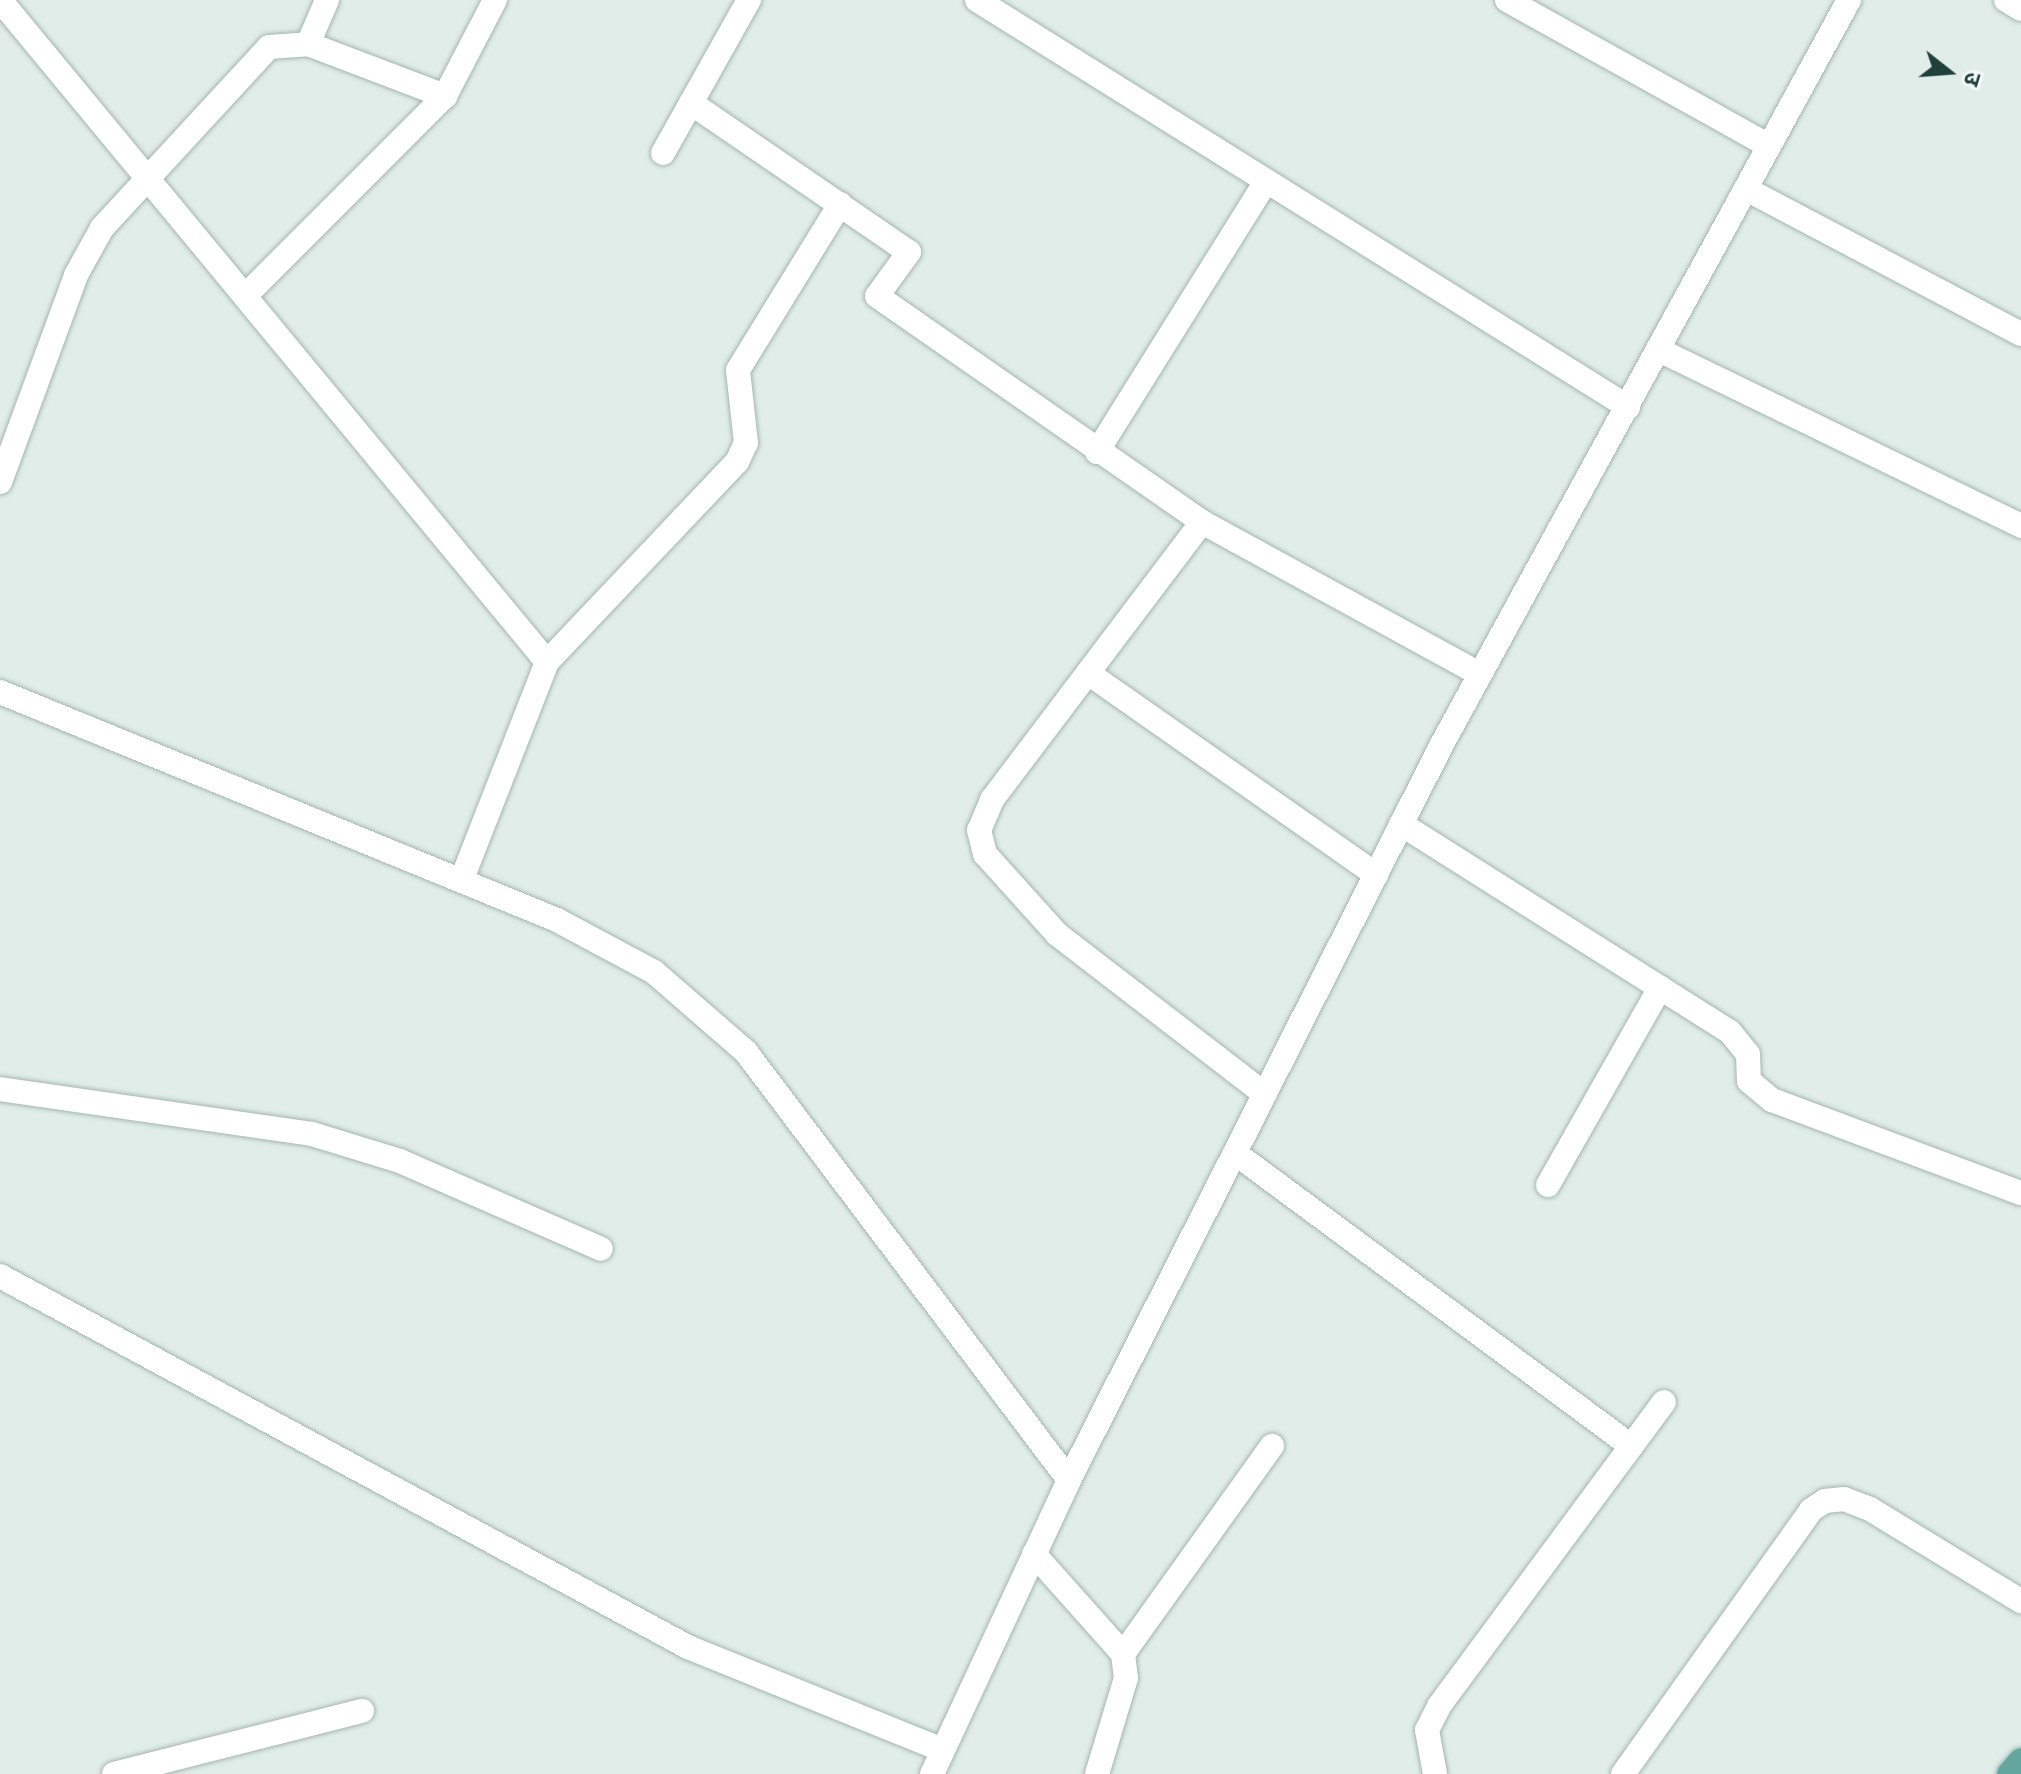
<!DOCTYPE html>
<html>
<head>
<meta charset="utf-8">
<style>
  body { margin:0 }
  #map { position:relative; width:2021px; height:1774px; overflow:hidden; background:#e1ede9; font-family:Rubik,"Noto Sans Devanagari",sans-serif }
  div>[style] { position:absolute }
  .roads { filter:drop-shadow(0 0 2px #a3b6b1) drop-shadow(0 0 2px #a3b6b1) }
  .minor>* { height:24px; margin:-12px; padding:0 12px; transform-origin:12px; border-radius:12px; background:#fff }
  .major>* { height:24px; margin:-12px; padding:0 12px; transform-origin:12px; border-radius:12px; background:#62a69d }
  span { translate:-50% -50%; white-space:nowrap; text-align:center; line-height:1.15; -webkit-text-stroke:6px #f2f9f7; paint-order:stroke }
  .north { position:absolute; left:1909px; top:32px; width:80px; height:80px; -webkit-text-stroke:6px #f2f9f7; paint-order:stroke; rotate:107deg; font-size:22px; font-weight:700; line-height:32px; text-align:center; color:#20403b }
  .north::after { content:''; display:block; margin:auto; width:28px; height:36px; background:#20403b; clip-path:polygon(50% 0,100% 100%,50% 72%,0 100%) }
</style>
</head>
<body>
<div id="map">
  <div class="roads">
    <div class="minor">
      <i style="left:0;top:0;width:859px;rotate:50.43deg"></i>
      <i style="left:547px;top:662px;width:235px;rotate:111.4deg"></i>
      <i style="left:977px;top:0;width:768px;rotate:32.01deg"></i>
      <i style="left:1507px;top:0;width:300px;rotate:29.1deg"></i>
      <i style="left:2006px;top:0;width:17px;rotate:31deg"></i>
      <i style="left:308px;top:44px;width:48px;rotate:-66.6deg"></i>
      <i style="left:691px;top:103px;width:264px;rotate:34.4deg"></i>
      <i style="left:909px;top:252px;width:54px;rotate:126deg"></i>
      <i style="left:877px;top:296px;width:396px;rotate:34.8deg"></i>
      <i style="left:1202px;top:522px;width:317px;rotate:28.7deg"></i>
      <i style="left:663px;top:153px;width:176px;rotate:-60.7deg"></i>
      <i style="left:1746px;top:189px;width:311px;rotate:27.8deg"></i>
      <i style="left:245px;top:296px;width:283px;rotate:-45deg"></i>
      <i style="left:445px;top:96px;width:108px;rotate:-62.5deg"></i>
      <i style="left:1659px;top:350px;width:403px;rotate:25.9deg"></i>
      <i style="left:1097px;top:452px;width:319px;rotate:-58deg"></i>
      <i style="left:0;top:482px;width:221px;rotate:-69.8deg"></i>
      <i style="left:76px;top:275px;width:54px;rotate:-61deg"></i>
      <i style="left:102px;top:228px;width:246px;rotate:-47.3deg"></i>
      <i style="left:269px;top:47px;width:39px;rotate:-4deg"></i>
      <i style="left:308px;top:44px;width:147px;rotate:20.8deg"></i>
      <i style="left:1202px;top:522px;width:348px;rotate:127.1deg"></i>
      <i style="left:992px;top:800px;width:33px;rotate:113deg"></i>
      <i style="left:979px;top:830px;width:25px;rotate:76deg"></i>
      <i style="left:985px;top:854px;width:108px;rotate:48deg"></i>
      <i style="left:1057px;top:934px;width:262px;rotate:37.6deg"></i>
      <i style="left:547px;top:662px;width:276px;rotate:-46.5deg"></i>
      <i style="left:737px;top:462px;width:21px;rotate:-65deg"></i>
      <i style="left:746px;top:443px;width:73px;rotate:-96.3deg"></i>
      <i style="left:738px;top:370px;width:195px;rotate:-58.4deg"></i>
      <i style="left:1088px;top:673px;width:352px;rotate:35deg"></i>
      <i style="left:0;top:692px;width:602px;rotate:22.26deg"></i>
      <i style="left:557px;top:920px;width:110px;rotate:28.2deg"></i>
      <i style="left:654px;top:972px;width:122px;rotate:41deg"></i>
      <i style="left:746px;top:1052px;width:536px;rotate:52.96deg"></i>
      <i style="left:1401px;top:824px;width:389px;rotate:32.3deg"></i>
      <i style="left:1730px;top:1032px;width:28px;rotate:51deg"></i>
      <i style="left:1748px;top:1054px;width:27px;rotate:88deg"></i>
      <i style="left:1749px;top:1081px;width:30px;rotate:40deg"></i>
      <i style="left:1772px;top:1100px;width:266px;rotate:20.5deg"></i>
      <i style="left:0;top:1089px;width:315px;rotate:8.2deg"></i>
      <i style="left:312px;top:1134px;width:92px;rotate:17.1deg"></i>
      <i style="left:400px;top:1161px;width:219px;rotate:23.6deg"></i>
      <i style="left:1235px;top:1153px;width:493px;rotate:36.5deg"></i>
      <i style="left:1548px;top:1185px;width:227px;rotate:-60.4deg"></i>
      <i style="left:0;top:1276px;width:782px;rotate:28.34deg"></i>
      <i style="left:688px;top:1647px;width:275px;rotate:22deg"></i>
      <i style="left:1034px;top:1554px;width:134px;rotate:48.3deg"></i>
      <i style="left:1123px;top:1654px;width:24px;rotate:83deg"></i>
      <i style="left:1126px;top:1678px;width:100px;rotate:106.8deg"></i>
      <i style="left:1123px;top:1654px;width:256px;rotate:-54.4deg"></i>
      <i style="left:114px;top:1774px;width:256px;rotate:-14.3deg"></i>
      <i style="left:932px;top:1774px;width:324px;rotate:-65deg"></i>
      <i style="left:1069px;top:1480px;width:825px;rotate:-63.12deg"></i>
      <i style="left:1442px;top:744px;width:848px;rotate:-61.32deg"></i>
      <i style="left:1435px;top:1774px;width:45px;rotate:-100.3deg"></i>
      <i style="left:1427px;top:1730px;width:27px;rotate:-63deg"></i>
      <i style="left:1439px;top:1706px;width:378px;rotate:-53.5deg"></i>
      <i style="left:1623px;top:1774px;width:324px;rotate:-54.5deg"></i>
      <i style="left:1811px;top:1510px;width:17px;rotate:-33deg"></i>
      <i style="left:1825px;top:1501px;width:19px;rotate:-6deg"></i>
      <i style="left:1844px;top:1499px;width:28px;rotate:21deg"></i>
      <i style="left:1870px;top:1509px;width:177px;rotate:31.4deg"></i>
    </div>
    <div class="major">
      <i style="left:2009px;top:1774px;width:18px;rotate:-49deg"></i>
    </div>
  </div>
  <div class="north">उ</div>
</div>
</body>
</html>
